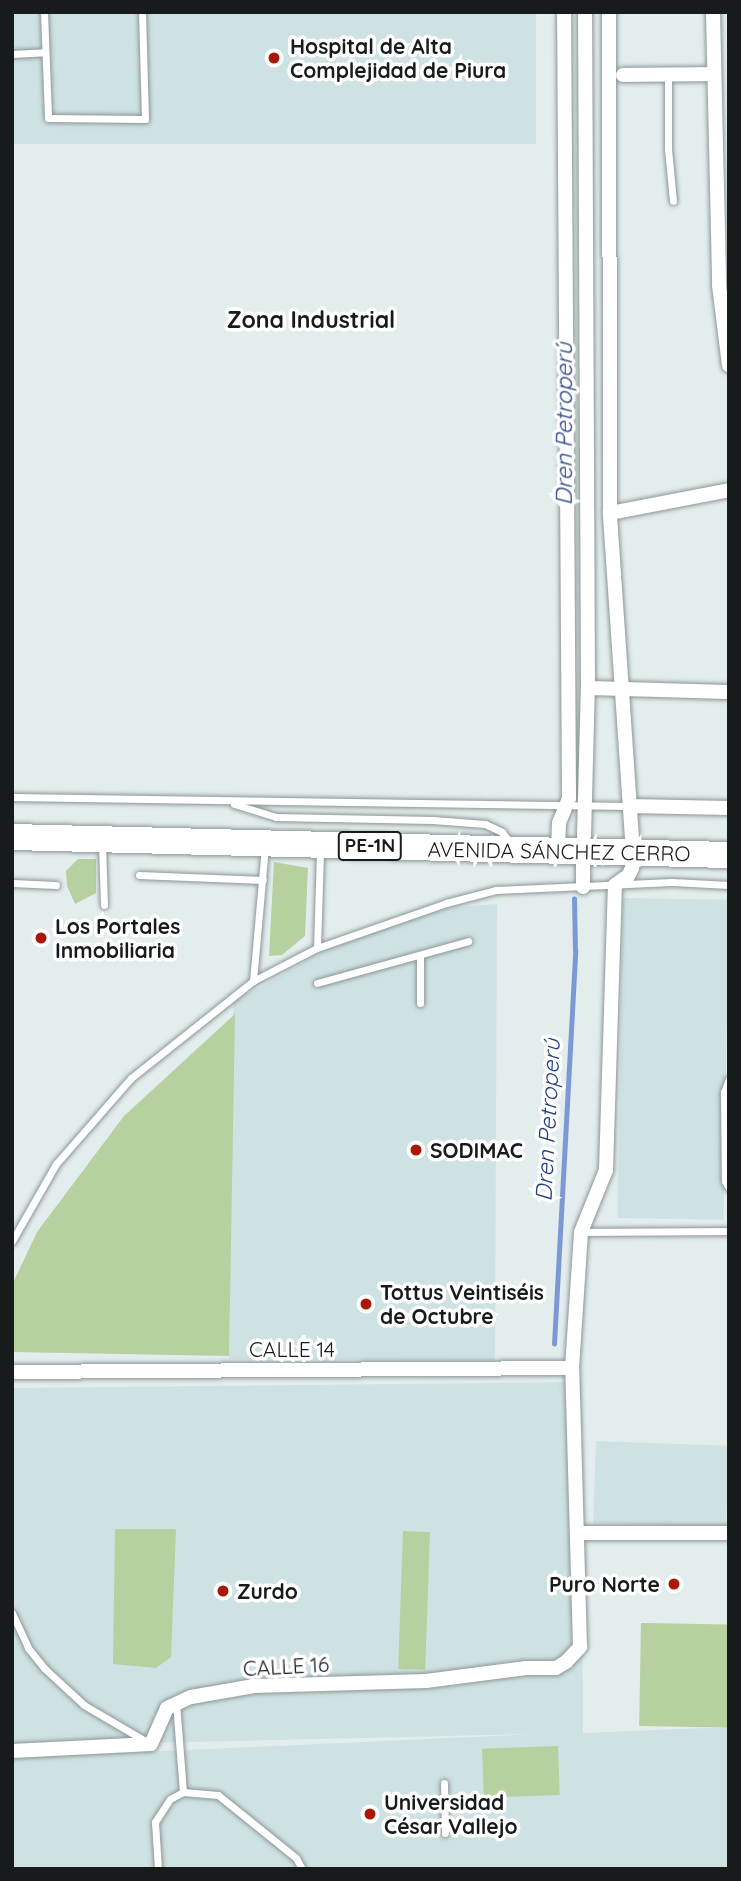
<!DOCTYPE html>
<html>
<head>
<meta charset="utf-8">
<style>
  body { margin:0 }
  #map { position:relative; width:741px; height:1881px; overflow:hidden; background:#e3eded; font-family:Quicksand,sans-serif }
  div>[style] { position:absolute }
  .built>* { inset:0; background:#cfe2e3; transform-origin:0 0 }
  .green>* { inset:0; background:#b6d0a0; transform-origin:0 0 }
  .stream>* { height:4.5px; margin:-2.25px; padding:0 2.25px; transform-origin:2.25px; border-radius:2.25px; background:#7d99d5 }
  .roads { filter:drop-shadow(0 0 2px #8d9696) drop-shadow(0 0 2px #8d9696) }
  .lane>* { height:7px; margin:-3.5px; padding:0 3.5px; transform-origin:3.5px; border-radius:3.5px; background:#fff }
  .street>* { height:14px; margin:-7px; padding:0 7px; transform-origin:7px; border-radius:7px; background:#fff }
  .highway>* { height:26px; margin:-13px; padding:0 13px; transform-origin:13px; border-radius:13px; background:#fff }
  .dots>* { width:19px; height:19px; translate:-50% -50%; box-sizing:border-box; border:4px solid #fff; border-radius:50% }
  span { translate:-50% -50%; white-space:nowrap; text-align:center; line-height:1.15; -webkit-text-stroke:7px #fff; paint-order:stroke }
  .shield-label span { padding:2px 5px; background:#fff; border:2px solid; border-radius:5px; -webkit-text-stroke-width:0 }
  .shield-label { font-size:19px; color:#181b1b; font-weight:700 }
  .poi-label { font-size:21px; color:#181b1b; font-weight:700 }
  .left { translate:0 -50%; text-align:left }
  .right { translate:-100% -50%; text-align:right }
  .street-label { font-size:21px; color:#181b1b }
  .neighbourhood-label { font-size:23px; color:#181b1b; font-weight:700 }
  .water-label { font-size:23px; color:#233f86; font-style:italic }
  .frame { position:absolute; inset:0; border:14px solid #181b1b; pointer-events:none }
</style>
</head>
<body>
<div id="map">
  <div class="built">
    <i style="left:12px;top:12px;width:524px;height:132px"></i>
    <i style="left:623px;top:898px;width:106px;height:320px;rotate:1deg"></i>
    <i style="clip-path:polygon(497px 904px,495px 1360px,229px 1359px,233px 1002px,331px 947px,445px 908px)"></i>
    <i style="clip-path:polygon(581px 1382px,583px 1733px,729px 1727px,729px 1869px,12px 1869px,12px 1758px,535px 1734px,12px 1746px,12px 1388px)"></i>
    <i style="left:596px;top:1441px;width:133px;height:82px;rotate:2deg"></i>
  </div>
  <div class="green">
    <i style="clip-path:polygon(78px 859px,96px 859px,96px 893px,75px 904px,67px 886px,66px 871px)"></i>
    <i style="clip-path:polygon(274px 862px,308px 868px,305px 936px,282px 955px,269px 956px)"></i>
    <i style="clip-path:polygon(235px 1014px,229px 1356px,12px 1352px,12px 1285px,37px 1232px,124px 1116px)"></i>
    <i style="clip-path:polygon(115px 1529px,176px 1529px,171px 1657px,156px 1668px,113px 1664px)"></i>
    <i style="left:403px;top:1531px;width:27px;height:138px;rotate:2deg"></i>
    <i style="left:641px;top:1623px;width:88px;height:103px;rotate:1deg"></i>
    <i style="left:558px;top:1746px;width:49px;height:76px;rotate:88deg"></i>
  </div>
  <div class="stream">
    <i style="left:554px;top:1344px;width:394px;rotate:-86.9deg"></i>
    <i style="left:575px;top:951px;width:52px;rotate:-91.1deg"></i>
  </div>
  <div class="roads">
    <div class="lane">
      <i style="left:44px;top:12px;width:106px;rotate:87.8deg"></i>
      <i style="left:48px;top:118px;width:97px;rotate:0.6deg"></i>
      <i style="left:145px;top:119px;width:107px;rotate:-91.6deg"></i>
      <i style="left:12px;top:54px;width:33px;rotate:-3deg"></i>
      <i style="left:668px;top:75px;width:74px;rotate:90deg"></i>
      <i style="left:668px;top:149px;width:52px;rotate:84.5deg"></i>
      <i style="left:12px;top:797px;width:617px;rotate:0.84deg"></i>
      <i style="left:234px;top:804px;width:44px;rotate:17.2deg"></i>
      <i style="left:276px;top:817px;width:157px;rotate:1.1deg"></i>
      <i style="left:433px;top:820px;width:52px;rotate:4.4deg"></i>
      <i style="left:485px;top:824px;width:19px;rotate:25deg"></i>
      <i style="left:502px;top:832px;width:14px;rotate:54deg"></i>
      <i style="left:102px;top:844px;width:61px;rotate:88.1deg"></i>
      <i style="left:139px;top:875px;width:124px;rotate:2.3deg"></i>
      <i style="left:12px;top:883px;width:44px;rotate:2.6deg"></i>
      <i style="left:317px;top:948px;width:97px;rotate:-88.2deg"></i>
      <i style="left:420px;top:955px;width:48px;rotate:90deg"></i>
      <i style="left:253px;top:981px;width:135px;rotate:-84.9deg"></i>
      <i style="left:317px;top:983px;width:157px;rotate:-15.5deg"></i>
      <i style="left:729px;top:1079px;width:14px;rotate:111deg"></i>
      <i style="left:724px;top:1092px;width:89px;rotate:89.4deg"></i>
      <i style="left:725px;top:1181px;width:8px;rotate:60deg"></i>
      <i style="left:581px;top:1232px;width:148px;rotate:-0.4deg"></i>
      <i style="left:12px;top:1241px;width:89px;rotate:-60.3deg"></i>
      <i style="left:56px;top:1164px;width:114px;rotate:-48.9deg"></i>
      <i style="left:131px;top:1078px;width:156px;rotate:-38.5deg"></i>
      <i style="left:253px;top:981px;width:72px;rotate:-27.3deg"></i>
      <i style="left:317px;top:948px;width:137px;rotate:-19.2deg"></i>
      <i style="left:446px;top:903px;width:52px;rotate:-14.6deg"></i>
      <i style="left:496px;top:890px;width:176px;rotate:-2.6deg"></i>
      <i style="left:672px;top:882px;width:57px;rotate:3deg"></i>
      <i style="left:12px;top:1613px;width:38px;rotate:65deg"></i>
      <i style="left:28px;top:1648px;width:26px;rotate:51deg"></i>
      <i style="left:44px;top:1668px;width:54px;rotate:42.8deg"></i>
      <i style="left:84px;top:1705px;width:73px;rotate:30.4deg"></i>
      <i style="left:176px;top:1703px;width:89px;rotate:85.5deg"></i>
      <i style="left:444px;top:1783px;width:50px;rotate:88.9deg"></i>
      <i style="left:158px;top:1869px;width:47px;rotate:-93.7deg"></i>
      <i style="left:155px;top:1822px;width:27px;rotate:-57deg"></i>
      <i style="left:170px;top:1799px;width:15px;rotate:-28deg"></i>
      <i style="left:183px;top:1792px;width:35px;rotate:5deg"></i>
      <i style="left:218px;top:1795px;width:100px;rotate:38.9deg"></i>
      <i style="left:296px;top:1858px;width:13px;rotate:61deg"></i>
    </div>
    <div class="street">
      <i style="left:713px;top:12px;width:273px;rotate:88.7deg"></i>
      <i style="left:719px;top:285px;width:81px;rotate:82.9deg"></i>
      <i style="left:623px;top:75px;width:91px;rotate:-0.6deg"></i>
      <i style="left:610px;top:513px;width:121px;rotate:-10.9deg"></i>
      <i style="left:588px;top:688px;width:141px;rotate:1.6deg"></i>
      <i style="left:629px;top:806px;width:100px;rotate:1.1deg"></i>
      <i style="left:584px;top:836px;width:148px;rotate:-88.5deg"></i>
      <i style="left:588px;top:688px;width:676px;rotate:-90.25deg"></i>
      <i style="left:558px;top:851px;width:28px;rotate:-88deg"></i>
      <i style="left:559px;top:823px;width:27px;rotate:-68deg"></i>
      <i style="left:569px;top:798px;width:786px;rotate:-90.36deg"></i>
      <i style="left:583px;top:887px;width:22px;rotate:-90deg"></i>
      <i style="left:12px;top:1372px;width:560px;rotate:-0.41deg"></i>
      <i style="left:578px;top:1533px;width:151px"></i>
      <i style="left:12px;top:1751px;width:139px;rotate:-2.9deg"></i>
      <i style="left:151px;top:1744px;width:39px;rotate:-66deg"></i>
      <i style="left:167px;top:1708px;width:26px;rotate:-25deg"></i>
      <i style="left:191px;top:1697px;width:64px;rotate:-9.9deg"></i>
      <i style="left:254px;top:1686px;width:172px;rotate:-1.7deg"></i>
      <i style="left:426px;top:1681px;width:101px;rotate:-7.4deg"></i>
      <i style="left:526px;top:1668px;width:30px"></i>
      <i style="left:556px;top:1668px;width:12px;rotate:-31deg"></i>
      <i style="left:566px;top:1662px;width:21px;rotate:-47deg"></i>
      <i style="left:580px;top:1647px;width:279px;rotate:-91.6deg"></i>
      <i style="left:572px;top:1368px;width:136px;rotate:-86.2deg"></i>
      <i style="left:581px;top:1232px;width:67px;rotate:-68deg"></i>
      <i style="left:606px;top:1170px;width:285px;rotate:-88.2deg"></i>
      <i style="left:615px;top:885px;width:16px;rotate:-35deg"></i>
      <i style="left:628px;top:876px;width:9px;rotate:-63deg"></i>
      <i style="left:632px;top:868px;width:15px;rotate:-86deg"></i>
      <i style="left:633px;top:853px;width:341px;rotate:-93.9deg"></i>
      <i style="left:610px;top:513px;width:501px;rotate:-90.11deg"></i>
    </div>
    <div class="highway">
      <i style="left:12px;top:837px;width:717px;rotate:1.44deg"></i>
    </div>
  </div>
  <div class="dots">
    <i style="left:274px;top:58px;background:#aa1908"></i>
    <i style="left:41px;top:938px;background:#aa1908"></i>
    <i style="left:416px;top:1150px;background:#aa1908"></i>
    <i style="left:366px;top:1304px;background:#aa1908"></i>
    <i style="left:674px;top:1584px;background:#aa1908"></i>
    <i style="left:223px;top:1591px;background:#aa1908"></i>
    <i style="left:370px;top:1814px;background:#aa1908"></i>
  </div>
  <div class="shield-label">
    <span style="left:370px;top:846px">PE-1N</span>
  </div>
  <div class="poi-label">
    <span class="left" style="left:290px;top:58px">Hospital de Alta<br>Complejidad de Piura</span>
    <span class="left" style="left:55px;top:938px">Los Portales<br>Inmobiliaria</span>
    <span class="left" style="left:430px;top:1150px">SODIMAC</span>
    <span class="left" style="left:380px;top:1304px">Tottus Veintiséis<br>de Octubre</span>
    <span class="right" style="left:660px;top:1584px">Puro Norte</span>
    <span class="left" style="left:237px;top:1591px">Zurdo</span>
    <span class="left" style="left:384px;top:1814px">Universidad<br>César Vallejo</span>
  </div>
  <div class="street-label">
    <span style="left:559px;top:851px;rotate:1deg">AVENIDA SÁNCHEZ CERRO</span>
    <span style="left:292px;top:1349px">CALLE 14</span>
    <span style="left:286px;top:1666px;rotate:-3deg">CALLE 16</span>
  </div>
  <div class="neighbourhood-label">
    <span style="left:311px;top:320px">Zona Industrial</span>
  </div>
  <div class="water-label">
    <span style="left:564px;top:424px;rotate:-90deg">Dren Petroperú</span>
    <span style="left:548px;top:1120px;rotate:-87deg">Dren Petroperú</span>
  </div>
  <div class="frame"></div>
</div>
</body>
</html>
